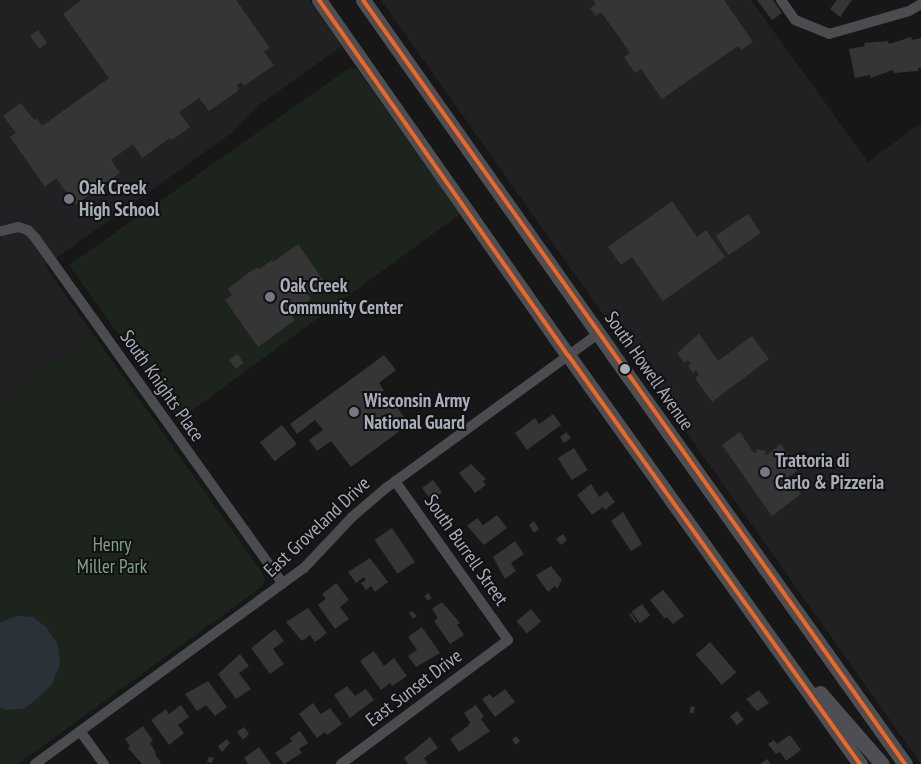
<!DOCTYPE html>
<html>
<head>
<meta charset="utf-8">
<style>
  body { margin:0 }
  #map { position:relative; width:921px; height:764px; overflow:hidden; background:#171717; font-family:"PT Sans Narrow",sans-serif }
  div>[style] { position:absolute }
  .built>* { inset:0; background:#212123 }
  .green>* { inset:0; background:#1d241e }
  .water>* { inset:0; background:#2a3239 }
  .building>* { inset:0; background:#353536; transform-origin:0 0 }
  .minor>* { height:10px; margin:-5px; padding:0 5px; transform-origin:5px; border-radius:5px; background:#4b4c50 }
  .primary>* { height:15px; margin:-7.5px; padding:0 7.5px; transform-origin:7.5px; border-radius:7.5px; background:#4d4f52 }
  .bus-1>* { height:4px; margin:-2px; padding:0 2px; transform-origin:2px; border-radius:2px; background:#f26522 }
  .dots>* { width:14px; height:14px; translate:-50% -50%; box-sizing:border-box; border:2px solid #111113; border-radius:50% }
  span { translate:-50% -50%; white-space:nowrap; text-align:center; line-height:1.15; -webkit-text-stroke:4px #111113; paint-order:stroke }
  .poi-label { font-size:19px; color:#a8adb8; font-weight:700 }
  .left { translate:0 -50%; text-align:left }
  .street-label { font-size:19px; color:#a8adb8 }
  .park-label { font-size:19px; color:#7fa381 }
</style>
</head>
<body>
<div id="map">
  <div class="built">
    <i style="clip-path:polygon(0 0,309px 0,342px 46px,262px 103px,233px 132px,45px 266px,93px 334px,0 402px)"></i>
    <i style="clip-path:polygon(381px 0,751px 0,868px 162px,921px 123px,921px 764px)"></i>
  </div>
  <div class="green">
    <i style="clip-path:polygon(351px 67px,357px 69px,460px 214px,179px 420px,69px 265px)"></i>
    <i style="clip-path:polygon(93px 334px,263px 574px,265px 581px,260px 588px,18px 764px,0 764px,0 402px)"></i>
  </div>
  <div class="water">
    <i style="clip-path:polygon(16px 616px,33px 617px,46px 627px,58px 645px,60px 664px,52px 684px,39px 697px,25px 708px,7px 710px,0 707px,0 623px)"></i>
  </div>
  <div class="building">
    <i style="clip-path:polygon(79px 0,236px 0,270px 48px,264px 52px,274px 65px,244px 86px,241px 82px,237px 85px,239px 90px,209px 111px,199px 98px,179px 112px,190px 127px,172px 140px,170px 138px,142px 158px,133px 144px,111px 160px,120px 173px,75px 205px,56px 178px,45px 187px,10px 137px,16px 133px,3px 116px,21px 103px,34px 120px,37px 118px,42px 126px,109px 78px,63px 14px,80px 1px)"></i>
    <i style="clip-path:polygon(593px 0,724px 0,753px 42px,741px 50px,738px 46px,662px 99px,641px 69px,635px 73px,624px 57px,630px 53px,617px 34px,601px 12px,596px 16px,590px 8px,596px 4px)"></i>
    <i style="clip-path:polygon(757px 0,773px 0,782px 13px,772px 20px)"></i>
    <i style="clip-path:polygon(837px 0,852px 0,840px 17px,830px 9px)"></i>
    <i style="left:38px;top:30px;width:16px;height:10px;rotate:55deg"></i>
    <i style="clip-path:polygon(911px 37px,912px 40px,921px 38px,921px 68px,918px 68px,918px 71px,894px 73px,893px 70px,871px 78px,870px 75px,855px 78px,849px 49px,865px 46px,864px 43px,888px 41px,889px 44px)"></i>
    <i style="clip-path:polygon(672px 201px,697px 237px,706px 230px,725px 257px,663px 301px,632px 257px,621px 265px,608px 247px)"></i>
    <i style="left:748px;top:214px;width:23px;height:39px;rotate:56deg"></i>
    <i style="clip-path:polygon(298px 244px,325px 283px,308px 295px,311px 299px,304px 305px,290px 313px,295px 320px,258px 347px,225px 300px,232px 295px,228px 289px,252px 270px,258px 268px,259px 269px,272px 260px,273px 262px)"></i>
    <i style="clip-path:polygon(699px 334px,718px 361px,752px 336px,769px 359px,712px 402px,695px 378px,699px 375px,696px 370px,693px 373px,688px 366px,691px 364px,688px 360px,684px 363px,677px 353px)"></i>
    <i style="left:237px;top:354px;width:11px;height:10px;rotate:52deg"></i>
    <i style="clip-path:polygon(384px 355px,396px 370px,379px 383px,384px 390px,379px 394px,387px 404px,392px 400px,409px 424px,351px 467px,331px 441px,317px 451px,309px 440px,323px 430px,315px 420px,297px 434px,290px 424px)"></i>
    <i style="clip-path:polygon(553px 414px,561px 425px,527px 450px,515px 433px,535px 418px,539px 424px)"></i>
    <i style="left:282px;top:425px;width:24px;height:28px;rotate:52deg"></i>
    <i style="clip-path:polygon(566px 432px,571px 438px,564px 443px,560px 437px)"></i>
    <i style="clip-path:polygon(740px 432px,753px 452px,756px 453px,757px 449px,766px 451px,765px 456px,781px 444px,797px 471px,788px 477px,801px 494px,772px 516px,722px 445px)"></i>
    <i style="left:574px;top:448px;width:26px;height:19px;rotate:58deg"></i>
    <i style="clip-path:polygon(471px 464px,486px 479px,483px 481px,486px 485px,475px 493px,459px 473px)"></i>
    <i style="clip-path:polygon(433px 480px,442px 492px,436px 497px,439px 503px,435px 505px,422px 488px)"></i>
    <i style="clip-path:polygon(591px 484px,599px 497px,607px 491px,615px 502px,605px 510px,603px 507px,592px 515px,577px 495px)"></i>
    <i style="clip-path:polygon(623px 512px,642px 544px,631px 551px,611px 521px)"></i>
    <i style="clip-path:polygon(497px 515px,507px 528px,484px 545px,467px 526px,477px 518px,483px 525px)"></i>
    <i style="clip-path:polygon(534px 521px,539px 529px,534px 533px,529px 525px)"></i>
    <i style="left:392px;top:528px;width:41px;height:21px;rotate:56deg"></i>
    <i style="clip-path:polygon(563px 534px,567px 540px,561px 545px,556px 539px)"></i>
    <i style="clip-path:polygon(515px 541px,524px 554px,511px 563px,516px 571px,505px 579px,493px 557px)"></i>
    <i style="clip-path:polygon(370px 558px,388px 582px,375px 592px,371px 586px,366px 590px,361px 583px,366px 580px,364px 577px,356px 583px,348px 572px)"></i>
    <i style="clip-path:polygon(551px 566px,562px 580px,557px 589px,555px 586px,548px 592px,536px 575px)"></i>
    <i style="clip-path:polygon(336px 583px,349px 600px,340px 607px,349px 619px,335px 629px,318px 605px,326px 599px,322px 594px)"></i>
    <i style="clip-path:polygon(663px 590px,684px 616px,673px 624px,667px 617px,665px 619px,650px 600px)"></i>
    <i style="left:428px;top:593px;width:6px;height:5px;rotate:51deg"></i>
    <i style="clip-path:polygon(442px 602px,460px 623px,457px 625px,464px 635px,450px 644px,434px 621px,438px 618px,432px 609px)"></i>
    <i style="left:642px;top:604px;width:14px;height:13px;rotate:54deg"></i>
    <i style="clip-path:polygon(308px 608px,327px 633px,315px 642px,310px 635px,302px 641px,286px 622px)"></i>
    <i style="left:531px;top:609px;width:16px;height:19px;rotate:50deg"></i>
    <i style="clip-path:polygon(412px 611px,417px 616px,413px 619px,409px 613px)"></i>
    <i style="left:631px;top:613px;width:11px;height:2px;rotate:56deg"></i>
    <i style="clip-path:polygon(422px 627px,440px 653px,416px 667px,408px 656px,417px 650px,408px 637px)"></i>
    <i style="clip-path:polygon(275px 629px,284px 641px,273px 649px,284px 664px,270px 674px,251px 648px)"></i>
    <i style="left:710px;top:642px;width:40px;height:19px;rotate:49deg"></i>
    <i style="clip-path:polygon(374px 651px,384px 666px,394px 658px,407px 676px,392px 686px,390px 683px,381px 690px,360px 661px)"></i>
    <i style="clip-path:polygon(240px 654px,249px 666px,239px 673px,251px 689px,236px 699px,218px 674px)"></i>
    <i style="clip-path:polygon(208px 681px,227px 707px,215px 716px,206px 705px,197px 711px,185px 694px)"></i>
    <i style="clip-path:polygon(347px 686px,355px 696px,366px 689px,374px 700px,350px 718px,334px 695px)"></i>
    <i style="clip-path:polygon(505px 689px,515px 702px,495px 717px,482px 699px,490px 694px,493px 698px)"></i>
    <i style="clip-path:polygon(759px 690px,769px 703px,757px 711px,746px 699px)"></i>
    <i style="clip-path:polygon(313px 703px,321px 714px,330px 708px,342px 724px,327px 735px,325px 732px,317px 738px,299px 714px)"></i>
    <i style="clip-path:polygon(181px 705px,189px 717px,178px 725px,184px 733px,169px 745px,151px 720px,166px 709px,169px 714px)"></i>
    <i style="clip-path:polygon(476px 705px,484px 717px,481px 719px,490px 731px,459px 752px,450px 739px,468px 726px,470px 722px,464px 713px)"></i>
    <i style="left:691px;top:706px;width:4px;height:7px;rotate:14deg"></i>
    <i style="left:737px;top:711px;width:11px;height:9px;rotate:52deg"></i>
    <i style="clip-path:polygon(143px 726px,153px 741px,150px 743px,156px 753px,155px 754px,161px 763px,159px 764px,142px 764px,128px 748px,130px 746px,125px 739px)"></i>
    <i style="clip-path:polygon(244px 727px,249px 734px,243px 740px,237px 732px)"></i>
    <i style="clip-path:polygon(300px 731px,308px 743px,299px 749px,302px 753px,284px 764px,275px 753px,292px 741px,290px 738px)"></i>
    <i style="clip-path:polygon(790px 735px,801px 750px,786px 761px,780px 752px,776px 754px,768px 744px,774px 740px,777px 744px)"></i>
    <i style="clip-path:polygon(516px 736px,520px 741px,516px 745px,512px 740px)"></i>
    <i style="clip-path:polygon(430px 737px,438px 748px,424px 758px,428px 764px,408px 764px,404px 758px)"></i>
    <i style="clip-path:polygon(227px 739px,230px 743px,222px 752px,218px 746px)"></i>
    <i style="clip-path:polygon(259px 747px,271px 764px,248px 764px,244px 758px)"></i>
    <i style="clip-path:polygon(209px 757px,214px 758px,212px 763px,207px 762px)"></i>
    <i style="clip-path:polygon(767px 759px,771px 764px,760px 764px)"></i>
  </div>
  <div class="minor">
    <i style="left:781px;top:0;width:24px;rotate:55deg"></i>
    <i style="left:795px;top:20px;width:37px;rotate:22deg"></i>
    <i style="left:829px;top:34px;width:83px;rotate:-16deg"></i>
    <i style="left:909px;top:11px;width:14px;rotate:-30deg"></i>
    <i style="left:2px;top:231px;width:16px;rotate:-14deg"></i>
    <i style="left:18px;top:227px;width:10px;rotate:17deg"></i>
    <i style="left:28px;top:230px;width:12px;rotate:48deg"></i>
    <i style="left:36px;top:239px;width:424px;rotate:54.4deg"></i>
    <i style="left:80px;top:731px;width:41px;rotate:54deg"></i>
    <i style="left:35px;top:764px;width:333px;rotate:-36.1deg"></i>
    <i style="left:304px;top:568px;width:70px;rotate:-46.7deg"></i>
    <i style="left:352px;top:517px;width:45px;rotate:-40.5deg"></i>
    <i style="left:386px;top:488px;width:262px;rotate:-36deg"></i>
    <i style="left:341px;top:764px;width:208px;rotate:-36.6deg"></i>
    <i style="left:508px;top:640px;width:195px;rotate:-125.4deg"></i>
  </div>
  <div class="primary">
    <i style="left:319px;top:0;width:434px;rotate:55deg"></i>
    <i style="left:568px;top:355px;width:503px;rotate:54.48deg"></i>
    <i style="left:363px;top:0;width:431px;rotate:54.8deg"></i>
    <i style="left:611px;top:352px;width:506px;rotate:54.49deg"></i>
    <i style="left:820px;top:693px;width:94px;rotate:48.9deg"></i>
  </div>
  <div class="bus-1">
    <i style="left:319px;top:0;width:434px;rotate:55deg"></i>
    <i style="left:568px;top:355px;width:503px;rotate:54.48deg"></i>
    <i style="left:363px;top:0;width:937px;rotate:54.65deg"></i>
  </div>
  <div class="dots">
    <i style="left:69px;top:199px;background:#757880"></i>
    <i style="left:270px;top:297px;background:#757880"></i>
    <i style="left:625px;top:369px;background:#a8adb8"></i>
    <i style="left:354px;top:412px;background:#757880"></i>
    <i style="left:765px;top:472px;background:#757880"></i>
  </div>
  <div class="poi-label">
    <span class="left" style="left:79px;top:199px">Oak Creek<br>High School</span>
    <span class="left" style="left:280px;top:297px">Oak Creek<br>Community Center</span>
    <span class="left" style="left:364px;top:412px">Wisconsin Army<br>National Guard</span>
    <span class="left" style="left:775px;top:472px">Trattoria di<br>Carlo &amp; Pizzeria</span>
  </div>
  <div class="street-label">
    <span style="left:649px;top:371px;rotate:55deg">South Howell Avenue</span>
    <span style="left:162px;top:386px;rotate:55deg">South Knights Place</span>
    <span style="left:317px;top:527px;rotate:-43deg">East Groveland Drive</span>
    <span style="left:466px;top:550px;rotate:55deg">South Burrell Street</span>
    <span style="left:414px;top:688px;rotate:-37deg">East Sunset Drive</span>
  </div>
  <div class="park-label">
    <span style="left:112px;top:556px">Henry<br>Miller Park</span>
  </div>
</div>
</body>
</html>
